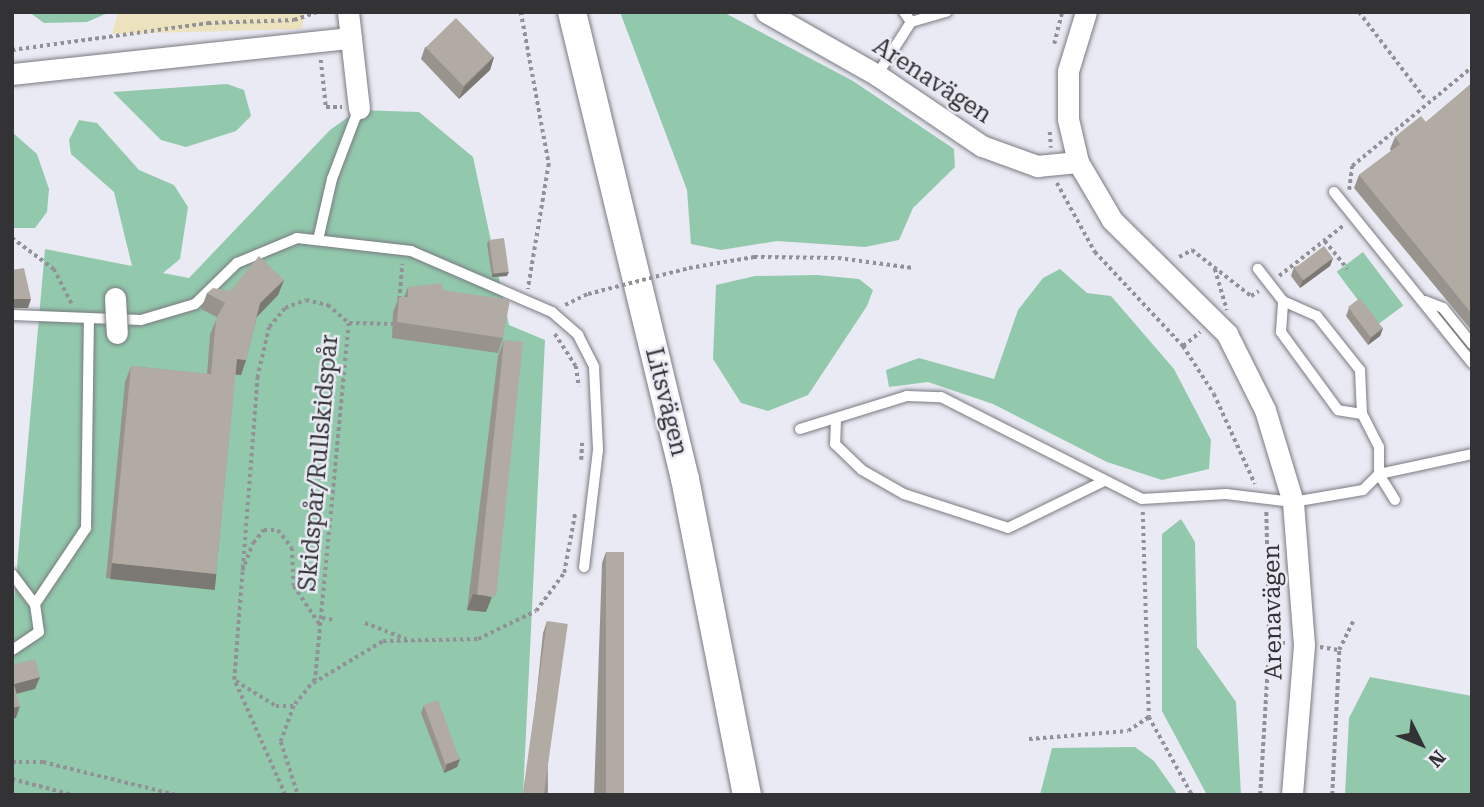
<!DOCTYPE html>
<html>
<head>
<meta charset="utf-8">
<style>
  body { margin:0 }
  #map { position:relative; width:1484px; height:807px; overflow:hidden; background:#eaeaf4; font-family:"Roboto Serif",serif }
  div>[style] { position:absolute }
  .green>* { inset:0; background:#92c9ac; transform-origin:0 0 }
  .sand>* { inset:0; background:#ece2bd }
  .path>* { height:3.5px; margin-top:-1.75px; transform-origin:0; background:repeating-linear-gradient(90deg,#919197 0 3.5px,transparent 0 7px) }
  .roads { filter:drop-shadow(0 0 2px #7a7a82) drop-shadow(0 0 2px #7a7a82) }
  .service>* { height:10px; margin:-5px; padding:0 5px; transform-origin:5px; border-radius:5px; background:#fff }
  .minor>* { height:21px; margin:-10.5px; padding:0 10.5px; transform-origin:10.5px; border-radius:10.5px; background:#fff }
  .secondary>* { height:28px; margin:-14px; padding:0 14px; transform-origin:14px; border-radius:14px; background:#fff }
  .path-bridge>* { height:3.5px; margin-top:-1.75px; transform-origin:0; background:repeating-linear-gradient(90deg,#919197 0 3.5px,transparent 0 7px) }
  .bridges { filter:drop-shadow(0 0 2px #7a7a82) drop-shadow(0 0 2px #7a7a82) }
  .minor-bridge>* { height:21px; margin:-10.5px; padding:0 10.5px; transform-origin:10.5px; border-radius:10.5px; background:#fff }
  .wall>* { inset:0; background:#98938d }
  .shaded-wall>* { inset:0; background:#7c7873; transform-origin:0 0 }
  .building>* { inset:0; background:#b1aba4; transform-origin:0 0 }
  span { translate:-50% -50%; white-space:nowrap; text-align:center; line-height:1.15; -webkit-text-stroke:5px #eaeaf4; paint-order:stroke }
  .street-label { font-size:24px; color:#333336 }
  .frame { position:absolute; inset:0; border:14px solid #333336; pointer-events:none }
  .north { position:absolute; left:1386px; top:709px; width:70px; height:70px; -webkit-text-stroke:5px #eaeaf4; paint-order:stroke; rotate:133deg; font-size:19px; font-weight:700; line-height:28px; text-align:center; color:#333336 }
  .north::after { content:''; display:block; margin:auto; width:24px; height:32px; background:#333336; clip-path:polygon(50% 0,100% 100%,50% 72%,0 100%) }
</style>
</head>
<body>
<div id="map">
  <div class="green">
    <i style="clip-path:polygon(29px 12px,110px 12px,87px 22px,44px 23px)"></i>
    <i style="clip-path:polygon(620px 12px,723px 12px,853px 81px,954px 149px,955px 167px,913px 208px,899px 240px,865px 247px,777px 241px,721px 250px,691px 244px,687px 190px)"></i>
    <i style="clip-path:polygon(227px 84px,244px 90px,251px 116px,236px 131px,186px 147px,161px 140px,113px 92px)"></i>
    <i style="clip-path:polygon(358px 110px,419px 112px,473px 157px,509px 325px,545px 340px,523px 795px,12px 795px,12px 623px,45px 249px,132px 266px,114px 192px,71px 154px,69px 140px,79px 120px,97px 123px,139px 170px,174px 185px,188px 207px,180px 259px,163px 273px,189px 278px,330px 130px)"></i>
    <i style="clip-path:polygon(12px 132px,37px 154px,49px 189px,47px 212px,35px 228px,12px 228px)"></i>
    <i style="left:1363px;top:252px;width:67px;height:33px;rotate:53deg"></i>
    <i style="clip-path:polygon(1060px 269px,1087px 293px,1111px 296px,1174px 369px,1211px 440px,1209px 469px,1162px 480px,1107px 462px,993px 404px,928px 382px,889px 387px,886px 370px,919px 358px,994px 379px,1018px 310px,1043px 278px)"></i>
    <i style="clip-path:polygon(817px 275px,859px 279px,873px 290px,867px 306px,808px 395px,768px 411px,741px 403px,713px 359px,716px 285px,755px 276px)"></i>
    <i style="clip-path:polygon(1181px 519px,1195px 542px,1197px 647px,1236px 702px,1241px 795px,1207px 795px,1162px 711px,1162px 534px)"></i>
    <i style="clip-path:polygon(1370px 677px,1472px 696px,1472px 795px,1345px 795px,1349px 718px)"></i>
    <i style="clip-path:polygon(1135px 747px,1154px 761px,1178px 795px,1040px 795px,1052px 748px)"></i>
  </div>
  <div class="sand">
    <i style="clip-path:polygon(118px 12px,305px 12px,302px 29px,112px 34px)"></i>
  </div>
  <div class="path">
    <i style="left:521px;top:12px;width:155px;rotate:79.6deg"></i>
    <i style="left:549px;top:164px;width:127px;rotate:99.5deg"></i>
    <i style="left:1359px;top:12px;width:111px;rotate:52.7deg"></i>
    <i style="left:1054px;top:44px;width:33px;rotate:-76deg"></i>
    <i style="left:12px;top:50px;width:198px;rotate:-7.8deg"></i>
    <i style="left:208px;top:23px;width:86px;rotate:-2deg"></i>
    <i style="left:294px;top:20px;width:24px;rotate:-19deg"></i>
    <i style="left:321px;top:60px;width:47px;rotate:83.9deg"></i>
    <i style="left:326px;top:107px;width:16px"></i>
    <i style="left:1050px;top:132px;width:16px;rotate:86deg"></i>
    <i style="left:1057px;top:183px;width:79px;rotate:61.2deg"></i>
    <i style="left:1095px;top:252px;width:129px;rotate:46.9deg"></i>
    <i style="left:1183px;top:346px;width:57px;rotate:57.1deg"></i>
    <i style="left:1214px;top:394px;width:99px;rotate:65.5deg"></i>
    <i style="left:1349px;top:190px;width:24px;rotate:-83deg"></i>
    <i style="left:1352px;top:166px;width:156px;rotate:-39.5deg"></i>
    <i style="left:12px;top:238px;width:52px;rotate:36.4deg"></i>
    <i style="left:54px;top:269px;width:39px;rotate:63deg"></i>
    <i style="left:1325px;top:241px;width:36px;rotate:51deg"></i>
    <i style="left:1179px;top:257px;width:15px;rotate:-28deg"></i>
    <i style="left:1192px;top:250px;width:75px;rotate:37.9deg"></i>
    <i style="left:1251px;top:296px;width:9px;rotate:-32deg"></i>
    <i style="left:689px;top:268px;width:66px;rotate:-9.6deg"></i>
    <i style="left:754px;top:257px;width:84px;rotate:0.7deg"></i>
    <i style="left:838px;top:258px;width:76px;rotate:7.6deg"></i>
    <i style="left:1215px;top:269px;width:43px;rotate:73.7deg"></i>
    <i style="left:1279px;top:276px;width:83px;rotate:-38.1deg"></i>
    <i style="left:399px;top:300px;width:36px;rotate:-85deg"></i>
    <i style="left:565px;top:305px;width:25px;rotate:-26deg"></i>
    <i style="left:349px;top:323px;width:44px;rotate:1.3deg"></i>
    <i style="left:555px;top:334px;width:38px;rotate:57deg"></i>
    <i style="left:576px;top:366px;width:21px;rotate:82deg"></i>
    <i style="left:1183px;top:346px;width:22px;rotate:-39deg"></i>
    <i style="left:581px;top:460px;width:17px;rotate:-87deg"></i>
    <i style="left:1143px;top:512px;width:205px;rotate:88.3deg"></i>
    <i style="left:1149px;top:717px;width:89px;rotate:61.1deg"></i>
    <i style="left:242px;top:571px;width:30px;rotate:-69deg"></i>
    <i style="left:253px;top:543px;width:17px;rotate:-50deg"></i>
    <i style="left:264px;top:530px;width:14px"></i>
    <i style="left:278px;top:530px;width:23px;rotate:52deg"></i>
    <i style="left:292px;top:548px;width:38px;rotate:87deg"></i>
    <i style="left:294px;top:586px;width:47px;rotate:56.3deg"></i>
    <i style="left:322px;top:618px;width:12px;rotate:9deg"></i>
    <i style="left:365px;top:623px;width:44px;rotate:21.3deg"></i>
    <i style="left:1269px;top:642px;width:16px;rotate:4deg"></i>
    <i style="left:1320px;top:647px;width:19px;rotate:9deg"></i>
    <i style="left:236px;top:681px;width:47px;rotate:32deg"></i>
    <i style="left:276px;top:706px;width:18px"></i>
    <i style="left:313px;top:683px;width:82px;rotate:-31deg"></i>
    <i style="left:383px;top:641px;width:95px;rotate:-1.2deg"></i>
    <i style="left:478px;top:639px;width:64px;rotate:-25.8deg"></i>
    <i style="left:536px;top:611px;width:47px;rotate:-53.6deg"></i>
    <i style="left:564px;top:573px;width:61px;rotate:-79.6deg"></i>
    <i style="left:1029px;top:739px;width:99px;rotate:-4.6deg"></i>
    <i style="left:1128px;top:731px;width:25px;rotate:-34deg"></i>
    <i style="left:12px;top:762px;width:31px"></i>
    <i style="left:43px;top:762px;width:137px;rotate:13.9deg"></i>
    <i style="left:12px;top:779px;width:63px;rotate:14.7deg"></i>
    <i style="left:285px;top:795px;width:126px;rotate:-113.9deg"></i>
    <i style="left:234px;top:680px;width:303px;rotate:-85.6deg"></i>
    <i style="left:257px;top:378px;width:52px;rotate:-76.8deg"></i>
    <i style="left:269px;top:327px;width:25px;rotate:-50deg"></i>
    <i style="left:285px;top:308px;width:22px;rotate:-21deg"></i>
    <i style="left:306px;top:300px;width:23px;rotate:13deg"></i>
    <i style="left:328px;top:305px;width:28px;rotate:41deg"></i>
    <i style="left:349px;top:323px;width:359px;rotate:95.4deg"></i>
    <i style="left:315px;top:680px;width:33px;rotate:129deg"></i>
    <i style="left:294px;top:706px;width:38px;rotate:110deg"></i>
    <i style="left:281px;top:742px;width:56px;rotate:72.2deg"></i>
    <i style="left:1260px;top:795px;width:153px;rotate:-86.6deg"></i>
    <i style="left:1269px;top:642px;width:132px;rotate:-91.3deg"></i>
    <i style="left:1332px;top:795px;width:145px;rotate:-87.2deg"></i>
    <i style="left:1339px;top:650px;width:32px;rotate:-64deg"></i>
  </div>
  <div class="roads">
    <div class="service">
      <i style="left:911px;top:22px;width:37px;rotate:-16deg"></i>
      <i style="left:877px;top:75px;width:63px;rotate:-57.3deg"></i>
      <i style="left:911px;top:22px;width:12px;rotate:-125deg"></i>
      <i style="left:1334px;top:192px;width:220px;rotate:51.1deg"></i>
      <i style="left:318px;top:240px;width:63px;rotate:-77.1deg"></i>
      <i style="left:332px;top:179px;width:76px;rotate:-69.2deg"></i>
      <i style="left:1283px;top:301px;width:37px;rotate:24deg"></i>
      <i style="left:1317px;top:316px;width:69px;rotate:51.5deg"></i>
      <i style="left:1360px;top:370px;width:44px;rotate:87.4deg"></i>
      <i style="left:1425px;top:301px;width:19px;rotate:21deg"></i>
      <i style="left:1443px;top:308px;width:46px;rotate:51.1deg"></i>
      <i style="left:12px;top:315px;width:129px;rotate:2.2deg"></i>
      <i style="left:141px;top:320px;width:56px;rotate:-16.5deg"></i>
      <i style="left:195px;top:304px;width:59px;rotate:-44.3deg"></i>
      <i style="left:237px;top:263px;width:65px;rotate:-22.6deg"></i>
      <i style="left:297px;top:238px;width:115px;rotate:6.5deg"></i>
      <i style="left:411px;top:251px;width:154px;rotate:23.4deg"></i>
      <i style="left:552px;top:312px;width:35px;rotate:41deg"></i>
      <i style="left:578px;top:335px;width:36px;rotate:63deg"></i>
      <i style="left:594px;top:367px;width:83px;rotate:87.2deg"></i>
      <i style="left:598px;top:450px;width:118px;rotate:96.8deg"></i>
      <i style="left:836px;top:419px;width:25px;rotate:92deg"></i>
      <i style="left:835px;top:444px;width:37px;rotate:44deg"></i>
      <i style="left:862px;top:470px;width:48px;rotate:29.7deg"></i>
      <i style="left:904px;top:494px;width:109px;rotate:18.1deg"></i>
      <i style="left:1008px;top:528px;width:107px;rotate:-26.1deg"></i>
      <i style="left:800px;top:429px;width:112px;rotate:-17.1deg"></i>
      <i style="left:907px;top:396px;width:34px;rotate:2deg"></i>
      <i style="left:941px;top:397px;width:225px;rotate:26.9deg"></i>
      <i style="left:1142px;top:499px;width:84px;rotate:-3.4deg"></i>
      <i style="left:1226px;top:494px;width:67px;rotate:6.8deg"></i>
      <i style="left:1293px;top:502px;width:71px;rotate:-9.7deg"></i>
      <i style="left:1363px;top:490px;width:23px;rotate:-45deg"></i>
      <i style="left:1379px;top:474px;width:27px;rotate:-90deg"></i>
      <i style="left:1379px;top:447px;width:37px;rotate:-117deg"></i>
      <i style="left:1362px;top:414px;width:24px;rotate:-171deg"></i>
      <i style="left:1338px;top:410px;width:97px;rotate:-126.2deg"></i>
      <i style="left:1281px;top:332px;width:31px;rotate:-86deg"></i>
      <i style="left:1283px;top:301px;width:41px;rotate:-128deg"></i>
      <i style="left:1395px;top:500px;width:31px;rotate:-122deg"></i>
      <i style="left:1379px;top:474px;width:95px;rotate:-12.1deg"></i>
      <i style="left:12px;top:574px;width:38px;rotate:53deg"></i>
      <i style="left:35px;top:604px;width:28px;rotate:82deg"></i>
      <i style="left:39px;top:632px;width:32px;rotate:146deg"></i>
      <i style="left:35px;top:604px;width:92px;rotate:-56.1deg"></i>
      <i style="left:86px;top:528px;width:209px;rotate:-89.2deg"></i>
    </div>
    <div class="minor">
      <i style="left:348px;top:12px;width:97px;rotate:83.5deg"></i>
      <i style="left:766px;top:12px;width:128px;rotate:29.6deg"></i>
      <i style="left:877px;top:75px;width:127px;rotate:34.1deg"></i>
      <i style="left:982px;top:146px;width:59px;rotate:20deg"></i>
      <i style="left:1037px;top:166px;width:41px;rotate:-5.6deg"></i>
      <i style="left:1086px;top:12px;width:62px;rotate:107deg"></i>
      <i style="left:1068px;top:71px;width:48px;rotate:90deg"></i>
      <i style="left:1068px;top:119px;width:44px;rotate:76.9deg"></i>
      <i style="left:1078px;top:162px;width:67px;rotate:59.6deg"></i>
      <i style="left:1112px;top:220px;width:162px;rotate:44.7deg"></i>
      <i style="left:1227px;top:334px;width:85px;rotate:63.4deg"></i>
      <i style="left:1265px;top:410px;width:96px;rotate:73.1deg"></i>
      <i style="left:1293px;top:502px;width:143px;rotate:85.6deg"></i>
      <i style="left:1304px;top:645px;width:150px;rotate:94.6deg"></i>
      <i style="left:12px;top:74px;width:341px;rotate:-6.1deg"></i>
    </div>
    <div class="secondary">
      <i style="left:572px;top:12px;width:480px;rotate:76.4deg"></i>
      <i style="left:685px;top:479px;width:322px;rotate:78.9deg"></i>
    </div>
  </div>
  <div class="path-bridge">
    <i style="left:588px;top:294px;width:104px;rotate:-14.4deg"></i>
  </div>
  <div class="bridges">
    <div class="minor-bridge">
      <i style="left:115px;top:298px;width:35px;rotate:87deg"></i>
    </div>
  </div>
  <div class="wall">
    <i style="clip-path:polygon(425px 47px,494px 57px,490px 70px,459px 99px,421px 59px)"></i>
    <i style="clip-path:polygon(1472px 83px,1472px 331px,1354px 188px,1359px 175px,1391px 151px,1390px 149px,1395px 137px,1426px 122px)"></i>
    <i style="clip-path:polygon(489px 240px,507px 276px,492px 277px,487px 244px)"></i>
    <i style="clip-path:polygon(1333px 258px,1330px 266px,1300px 288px,1291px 276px,1294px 267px)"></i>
    <i style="clip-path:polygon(284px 280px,278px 295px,257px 316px,246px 360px,241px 375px,235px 375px,216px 574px,210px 589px,106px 578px,125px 382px,131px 366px,207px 374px,210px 335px,217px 317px,201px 309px,207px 293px,230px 291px)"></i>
    <i style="clip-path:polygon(408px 287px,443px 290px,503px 338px,498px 353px,392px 338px,393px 312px,399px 297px,404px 297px)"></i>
    <i style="clip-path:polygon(1349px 308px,1383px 328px,1380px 336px,1368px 345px,1346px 316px)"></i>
    <i style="clip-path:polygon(504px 340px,486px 612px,467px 610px,498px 356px)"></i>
    <i style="clip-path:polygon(606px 552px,614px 795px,594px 795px,602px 563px)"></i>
    <i style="clip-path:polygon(547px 621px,548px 795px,526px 795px,543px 633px)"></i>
    <i style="clip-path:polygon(424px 705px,460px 759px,457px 767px,444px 773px,421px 713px)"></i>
  </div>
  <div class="shaded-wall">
    <i style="clip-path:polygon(494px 57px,490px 70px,459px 99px,464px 87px)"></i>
    <i style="clip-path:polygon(1333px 258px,1330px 266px,1300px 288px,1303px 279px)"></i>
    <i style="clip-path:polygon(509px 272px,507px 276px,492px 277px,493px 273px)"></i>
    <i style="clip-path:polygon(284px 280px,278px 295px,255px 319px,260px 303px)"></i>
    <i style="clip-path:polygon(13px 299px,31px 299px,28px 308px,12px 308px)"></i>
    <i style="clip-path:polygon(1383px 328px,1380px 336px,1368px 345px,1371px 337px)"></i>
    <i style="clip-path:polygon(237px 359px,246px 360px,241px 375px,231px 374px)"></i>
    <i style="left:112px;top:563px;width:105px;height:16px;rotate:6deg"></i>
    <i style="clip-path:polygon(473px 594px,492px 597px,486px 612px,467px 610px)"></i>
    <i style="clip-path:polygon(40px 677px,35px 689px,12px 695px,14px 684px)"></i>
    <i style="clip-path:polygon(20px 706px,16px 718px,12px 719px,12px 708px)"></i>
    <i style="clip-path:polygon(460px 759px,457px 767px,444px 773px,447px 764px)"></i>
  </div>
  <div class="building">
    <i style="left:456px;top:18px;width:54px;height:42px;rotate:46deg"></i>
    <i style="clip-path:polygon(1472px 83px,1472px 314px,1359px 175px,1400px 144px,1395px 137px,1402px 131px,1421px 116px,1426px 122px)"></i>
    <i style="left:504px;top:238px;width:34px;height:15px;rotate:82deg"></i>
    <i style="left:1324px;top:246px;width:15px;height:37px;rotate:53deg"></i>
    <i style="clip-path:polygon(259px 256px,284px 280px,260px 303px,246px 360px,237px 359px,216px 574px,112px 563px,131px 366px,211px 374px,216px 319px,225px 303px,207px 293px,213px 288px,230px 291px)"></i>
    <i style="clip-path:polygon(24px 268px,31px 299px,13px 299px,12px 270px)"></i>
    <i style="clip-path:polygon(442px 283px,443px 290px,510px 300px,503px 338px,397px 322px,399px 297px,408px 297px,408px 287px)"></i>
    <i style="left:1360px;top:298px;width:38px;height:15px;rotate:53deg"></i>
    <i style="left:504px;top:340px;width:19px;height:256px;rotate:6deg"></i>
    <i style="left:606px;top:552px;width:18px;height:243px"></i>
    <i style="left:547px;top:621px;width:21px;height:175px;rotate:8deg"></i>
    <i style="clip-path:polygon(35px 659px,40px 677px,14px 684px,20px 706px,12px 708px,12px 665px)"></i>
    <i style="left:438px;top:700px;width:63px;height:15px;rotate:70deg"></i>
  </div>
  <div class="street-label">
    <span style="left:932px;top:81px;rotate:33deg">Arenavägen</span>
    <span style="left:666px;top:402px;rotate:76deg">Litsvägen</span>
    <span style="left:319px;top:463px;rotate:-85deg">Skidspår/Rullskidspår</span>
    <span style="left:1273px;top:612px;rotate:-91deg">Arenavägen</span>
  </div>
  <div class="frame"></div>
  <div class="north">N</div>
</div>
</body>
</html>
